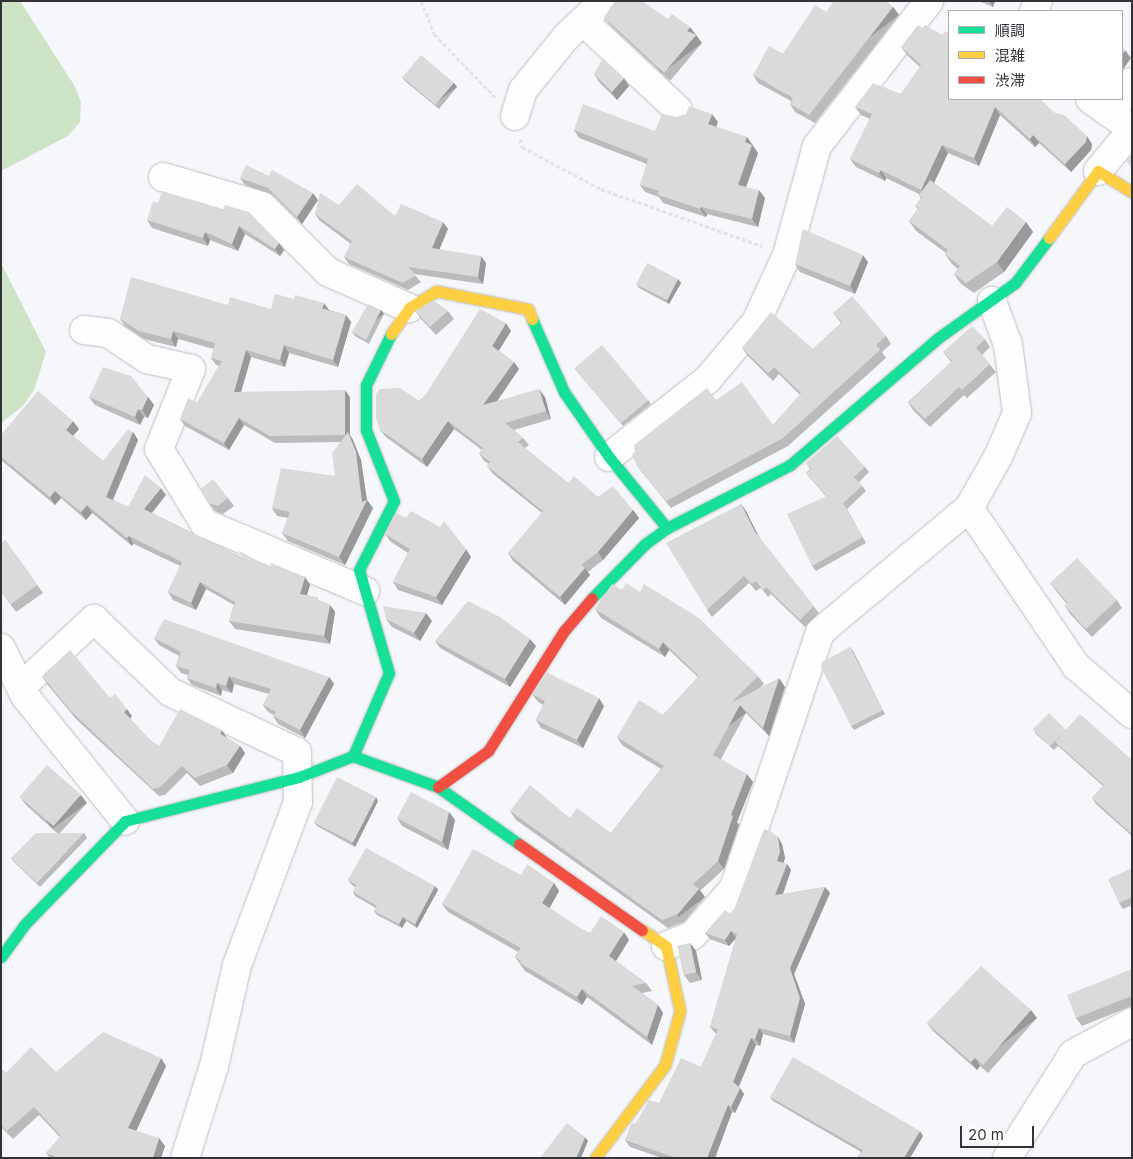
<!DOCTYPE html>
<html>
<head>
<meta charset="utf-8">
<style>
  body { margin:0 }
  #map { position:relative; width:1133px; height:1159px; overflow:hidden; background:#f6f7fb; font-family:Inter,"Noto Sans JP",sans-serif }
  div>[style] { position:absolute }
  .forest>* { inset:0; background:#cce4c5 }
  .path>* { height:3px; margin-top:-1.5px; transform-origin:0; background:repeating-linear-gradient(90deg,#e2e3e4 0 4px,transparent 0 6.5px) }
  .roads { filter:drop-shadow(0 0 1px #bcbec1) drop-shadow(0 0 1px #bcbec1) }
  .street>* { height:28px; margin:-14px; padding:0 14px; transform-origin:14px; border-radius:14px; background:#fefefe }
  .fast>* { height:11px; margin:-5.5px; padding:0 5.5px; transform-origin:5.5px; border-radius:5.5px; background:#16e098 }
  .slow>* { height:11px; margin:-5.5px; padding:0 5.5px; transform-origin:5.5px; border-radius:5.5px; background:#ffcf43 }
  .jam>* { height:11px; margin:-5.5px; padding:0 5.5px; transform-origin:5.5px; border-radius:5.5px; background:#f24e42 }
  .wall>* { inset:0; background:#bbb }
  .shaded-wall>* { inset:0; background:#999; transform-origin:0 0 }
  .building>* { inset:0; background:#dadada; transform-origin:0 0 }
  span { translate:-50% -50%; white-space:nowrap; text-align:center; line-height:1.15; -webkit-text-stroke:5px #fff; paint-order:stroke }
  .frame { position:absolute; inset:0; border:2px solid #323337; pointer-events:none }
  .legend { position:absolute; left:948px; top:10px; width:175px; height:90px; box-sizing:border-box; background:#fff; border:1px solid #adadaf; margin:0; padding:6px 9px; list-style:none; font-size:15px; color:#323337 }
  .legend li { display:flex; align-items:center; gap:10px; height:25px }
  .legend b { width:25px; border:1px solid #adadaf }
  .scale { position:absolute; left:960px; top:1126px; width:74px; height:22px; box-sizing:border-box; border:2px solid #323337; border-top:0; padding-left:6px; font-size:15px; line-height:18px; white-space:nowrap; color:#323337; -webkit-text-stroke:4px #fff; paint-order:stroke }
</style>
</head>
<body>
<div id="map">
  <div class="forest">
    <i style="clip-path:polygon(1px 1px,20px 1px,74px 85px,81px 102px,80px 122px,68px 136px,1px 171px)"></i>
    <i style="clip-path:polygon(1px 263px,46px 352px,34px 390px,23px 406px,1px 423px)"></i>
  </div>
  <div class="path">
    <i style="left:421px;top:1px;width:35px;rotate:68deg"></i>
    <i style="left:434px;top:34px;width:88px;rotate:45.9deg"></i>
    <i style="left:520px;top:139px;width:8px;rotate:76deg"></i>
    <i style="left:522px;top:147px;width:89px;rotate:28deg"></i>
    <i style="left:601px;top:189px;width:171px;rotate:19.5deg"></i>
  </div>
  <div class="roads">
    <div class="street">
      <i style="left:1034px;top:11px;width:11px;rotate:-68deg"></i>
      <i style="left:583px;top:21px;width:130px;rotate:43.1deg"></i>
      <i style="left:1122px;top:98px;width:19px;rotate:-58deg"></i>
      <i style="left:1090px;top:99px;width:52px;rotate:35.5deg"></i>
      <i style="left:515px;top:116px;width:27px;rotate:-73deg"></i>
      <i style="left:523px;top:90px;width:68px;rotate:-50.9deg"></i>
      <i style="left:566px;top:37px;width:52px;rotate:-43.5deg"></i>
      <i style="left:1098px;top:171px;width:53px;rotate:-50.3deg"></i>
      <i style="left:163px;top:177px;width:103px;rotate:16.3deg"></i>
      <i style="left:262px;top:206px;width:93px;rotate:45deg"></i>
      <i style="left:328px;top:272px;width:89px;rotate:24deg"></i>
      <i style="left:84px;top:330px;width:24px;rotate:7deg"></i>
      <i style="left:108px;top:333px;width:47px;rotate:33.7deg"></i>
      <i style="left:147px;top:359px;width:45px;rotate:12.8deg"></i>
      <i style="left:191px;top:369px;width:86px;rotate:111.8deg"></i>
      <i style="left:159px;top:449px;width:87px;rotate:58.7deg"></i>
      <i style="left:204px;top:523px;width:175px;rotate:22.9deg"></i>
      <i style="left:609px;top:457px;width:126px;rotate:-38.2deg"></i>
      <i style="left:708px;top:379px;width:75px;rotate:-49.9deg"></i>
      <i style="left:756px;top:322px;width:74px;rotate:-65.2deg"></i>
      <i style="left:787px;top:255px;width:113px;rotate:-74.6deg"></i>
      <i style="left:817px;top:146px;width:183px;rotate:-52.3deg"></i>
      <i style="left:969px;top:508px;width:191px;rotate:55.9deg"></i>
      <i style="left:1076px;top:666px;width:74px;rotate:40.6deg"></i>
      <i style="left:1px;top:648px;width:54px;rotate:63.4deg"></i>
      <i style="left:25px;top:696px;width:160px;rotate:51.3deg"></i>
      <i style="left:21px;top:687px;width:100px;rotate:-43deg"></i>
      <i style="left:94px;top:619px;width:105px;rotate:43.8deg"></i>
      <i style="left:170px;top:692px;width:140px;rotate:25.3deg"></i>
      <i style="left:297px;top:752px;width:50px;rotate:88.9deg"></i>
      <i style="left:298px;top:802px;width:174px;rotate:110.5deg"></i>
      <i style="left:237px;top:965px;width:104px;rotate:102.8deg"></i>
      <i style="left:214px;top:1066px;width:96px;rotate:107.5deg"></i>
      <i style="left:666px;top:946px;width:29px;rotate:-22deg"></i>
      <i style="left:693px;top:935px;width:62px;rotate:-48.9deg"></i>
      <i style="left:734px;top:888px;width:270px;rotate:-71.4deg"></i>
      <i style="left:820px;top:632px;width:194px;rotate:-39.8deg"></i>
      <i style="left:969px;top:508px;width:59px;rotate:-60.4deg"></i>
      <i style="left:998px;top:457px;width:48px;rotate:-66.6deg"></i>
      <i style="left:1017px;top:413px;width:69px;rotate:-97.5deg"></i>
      <i style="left:1008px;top:345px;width:47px;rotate:-110deg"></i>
      <i style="left:1007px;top:1158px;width:123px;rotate:-57.6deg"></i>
      <i style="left:1073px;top:1054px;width:67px;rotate:-28.5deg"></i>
    </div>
    <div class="fast">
      <i style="left:532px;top:319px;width:80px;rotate:66.3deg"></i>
      <i style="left:564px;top:392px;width:79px;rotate:55.3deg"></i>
      <i style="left:609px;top:457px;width:92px;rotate:50.8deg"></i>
      <i style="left:592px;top:598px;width:76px;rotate:-45.5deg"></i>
      <i style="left:645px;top:544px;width:27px;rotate:-36deg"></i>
      <i style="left:667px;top:528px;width:138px;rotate:-27.1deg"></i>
      <i style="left:790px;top:465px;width:195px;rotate:-40.6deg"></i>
      <i style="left:938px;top:338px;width:95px;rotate:-35.5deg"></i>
      <i style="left:1015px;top:283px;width:56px;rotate:-52.9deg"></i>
      <i style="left:353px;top:756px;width:90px;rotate:-66.6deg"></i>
      <i style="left:389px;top:673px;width:107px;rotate:-106.2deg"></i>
      <i style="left:359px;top:570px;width:77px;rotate:-63.1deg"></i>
      <i style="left:394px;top:501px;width:76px;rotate:-111.5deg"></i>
      <i style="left:366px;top:430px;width:45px;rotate:-90deg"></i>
      <i style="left:366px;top:385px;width:57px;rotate:-63.9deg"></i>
      <i style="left:1px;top:957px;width:39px;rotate:-54deg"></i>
      <i style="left:24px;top:925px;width:145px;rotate:-45.8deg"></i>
      <i style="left:125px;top:821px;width:179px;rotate:-14.2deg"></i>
      <i style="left:299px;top:777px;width:58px;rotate:-21.3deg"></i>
      <i style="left:353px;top:756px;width:90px;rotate:20deg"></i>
      <i style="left:438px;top:787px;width:99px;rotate:35.1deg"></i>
    </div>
    <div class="slow">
      <i style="left:1049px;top:238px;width:83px;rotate:-53.8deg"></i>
      <i style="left:1098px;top:171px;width:40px;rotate:32deg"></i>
      <i style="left:391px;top:334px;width:32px;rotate:-55deg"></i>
      <i style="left:409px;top:308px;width:32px;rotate:-32deg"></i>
      <i style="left:436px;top:291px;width:94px;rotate:11.1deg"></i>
      <i style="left:528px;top:309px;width:11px;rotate:68deg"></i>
      <i style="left:595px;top:1158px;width:116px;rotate:-53deg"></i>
      <i style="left:665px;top:1065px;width:56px;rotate:-74.5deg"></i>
      <i style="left:680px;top:1011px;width:66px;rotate:-102.2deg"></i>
      <i style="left:666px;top:946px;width:29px;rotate:-146deg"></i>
    </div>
    <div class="jam">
      <i style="left:438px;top:787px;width:62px;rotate:-35.8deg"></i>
      <i style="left:488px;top:751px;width:142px;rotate:-57.7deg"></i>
      <i style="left:564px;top:631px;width:43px;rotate:-49.7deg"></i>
      <i style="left:519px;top:844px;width:150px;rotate:35deg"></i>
    </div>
  </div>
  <div class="wall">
    <i style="clip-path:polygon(979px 1px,995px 1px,993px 7px)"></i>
    <i style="clip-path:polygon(893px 7px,899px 15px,815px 123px,795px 112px,790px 104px,791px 101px,758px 83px,753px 75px,783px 54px,826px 12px)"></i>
    <i style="clip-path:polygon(604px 17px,668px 19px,696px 35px,702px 43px,670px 81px,610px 25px)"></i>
    <i style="clip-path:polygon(901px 47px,1055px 113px,1092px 144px,1091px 150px,1071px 172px,1039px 143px,1035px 147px,1000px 115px,979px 166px,948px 153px,934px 183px,992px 226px,1026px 222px,1033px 232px,1004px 272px,974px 293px,961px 284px,954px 274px,958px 269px,952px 264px,945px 254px,946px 253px,916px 231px,909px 221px,918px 209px,915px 206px,921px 198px,919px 195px,919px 194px,886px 178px,885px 181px,856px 167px,850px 159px,870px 119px,861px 115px,855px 107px,901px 94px,920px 67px,907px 55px)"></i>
    <i style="clip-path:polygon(594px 74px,629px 86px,617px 100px,599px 82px)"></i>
    <i style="clip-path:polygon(402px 77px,454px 83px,457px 87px,439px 109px,405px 81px)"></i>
    <i style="clip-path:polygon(677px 117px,718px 122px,716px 127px,747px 137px,758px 153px,746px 187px,765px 198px,758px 227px,707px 214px,706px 217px,663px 203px,659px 197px,645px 192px,640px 185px,647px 164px,579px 138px,574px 130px,655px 131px)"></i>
    <i style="clip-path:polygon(240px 178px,318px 200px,302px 224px,273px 195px,245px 185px)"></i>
    <i style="clip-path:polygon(158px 203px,223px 210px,284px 250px,280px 256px,245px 234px,238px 251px,210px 240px,208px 246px,152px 228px,147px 220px)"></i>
    <i style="clip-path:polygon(339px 205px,395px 216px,448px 229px,439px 249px,486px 263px,483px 284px,414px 274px,421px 282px,408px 290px,349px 264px,344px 257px,351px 244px,320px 221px,315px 214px)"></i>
    <i style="clip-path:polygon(868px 262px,855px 294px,800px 272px,795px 264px)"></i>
    <i style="clip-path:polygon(678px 279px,681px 283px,669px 304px,639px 288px,636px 284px)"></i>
    <i style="clip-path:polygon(228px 305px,271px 309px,329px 310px,346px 315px,351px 322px,338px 367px,289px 353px,285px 367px,251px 357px,241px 392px,350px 397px,350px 435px,353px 440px,361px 460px,367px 500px,373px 508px,345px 565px,288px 541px,282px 533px,288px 518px,277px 516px,272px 508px,335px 476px,340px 442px,275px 443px,244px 425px,229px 450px,185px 426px,180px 419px,197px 403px,219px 366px,216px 365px,211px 358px,214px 349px,178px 339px,176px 347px,144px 339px,125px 326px,120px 319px)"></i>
    <i style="clip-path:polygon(381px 310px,384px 314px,369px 344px,355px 336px,352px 332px)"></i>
    <i style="clip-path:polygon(415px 311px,448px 311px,454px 319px,436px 335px,421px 319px)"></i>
    <i style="clip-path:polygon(833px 313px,886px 336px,891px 344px,882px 352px,886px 358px,788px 446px,671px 508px,637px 466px,716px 400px,773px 425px,800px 395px,779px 374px,773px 381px,748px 356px,742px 348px,813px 349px,841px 323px)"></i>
    <i style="clip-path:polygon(511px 331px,499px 351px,514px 362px,519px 369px,497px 401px,545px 397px,551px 419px,514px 430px,523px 438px,529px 445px,525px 448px,568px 483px,598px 497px,633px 510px,639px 518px,603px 560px,588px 572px,590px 575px,565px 605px,513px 561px,508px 553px,542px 513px,493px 474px,487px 466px,489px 464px,484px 461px,479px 453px,482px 450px,454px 429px,427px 467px,386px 437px,380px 430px)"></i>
    <i style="clip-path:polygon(985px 339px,990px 347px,982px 355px,996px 372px,967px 398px,964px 395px,930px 427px,913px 410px,908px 402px,951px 362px,943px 352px)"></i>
    <i style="clip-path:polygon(574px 368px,648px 400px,651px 404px,623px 426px)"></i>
    <i style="clip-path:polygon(89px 397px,148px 397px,154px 405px,148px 418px,144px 417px,140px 425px,95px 405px)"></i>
    <i style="clip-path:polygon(79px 429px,73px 436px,103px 461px,133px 432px,138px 440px,113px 500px,128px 507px,166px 495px,152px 513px,245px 559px,239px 551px,270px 568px,305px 577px,310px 585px,307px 595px,330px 605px,335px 612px,330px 644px,235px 629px,229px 621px,234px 605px,206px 589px,196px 610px,173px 600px,168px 592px,180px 566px,134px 544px,132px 546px,92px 513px,86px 520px,61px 498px,55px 505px,1px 460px,1px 435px)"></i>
    <i style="clip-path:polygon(806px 463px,865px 467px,869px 472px,859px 482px,866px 491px,847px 509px,866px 543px,816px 571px,812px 566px,826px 496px,810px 478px,806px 473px,810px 469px)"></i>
    <i style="clip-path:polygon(228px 498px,234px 506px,223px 514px,215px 511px,209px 503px)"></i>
    <i style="clip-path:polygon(741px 504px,746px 511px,758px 536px,819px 613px,805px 627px,771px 594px,768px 597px,761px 588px,756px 591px,749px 583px,712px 617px,707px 610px)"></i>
    <i style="clip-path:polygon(385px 534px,471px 557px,442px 605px,398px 590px,393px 582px,408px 553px,391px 542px)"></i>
    <i style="clip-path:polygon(5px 540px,43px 593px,16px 612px,1px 591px)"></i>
    <i style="clip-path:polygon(1050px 583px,1117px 600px,1122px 608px,1092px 637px,1070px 614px,1065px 606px,1067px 604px,1056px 591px)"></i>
    <i style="clip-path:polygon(595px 609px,758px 676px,764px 684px,759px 689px,785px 687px,769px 736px,746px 713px,721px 759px,753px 782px,737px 822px,739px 825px,724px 869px,700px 891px,705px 897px,684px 922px,668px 928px,516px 820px,510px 811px,570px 818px,611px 833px,661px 769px,622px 745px,617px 737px,663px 715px,698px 677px,669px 650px,665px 657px,601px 618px)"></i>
    <i style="clip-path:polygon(386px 619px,432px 621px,420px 641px,392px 627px)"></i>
    <i style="clip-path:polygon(154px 638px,329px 677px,334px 684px,305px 738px,278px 724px,273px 716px,274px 715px,268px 712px,263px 705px,269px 694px,234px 684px,232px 693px,222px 690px,221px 696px,192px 685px,187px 678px,188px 675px,181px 673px,176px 666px,179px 656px,159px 645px)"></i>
    <i style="clip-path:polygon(435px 641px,536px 646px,510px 687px,440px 648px)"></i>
    <i style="clip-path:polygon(850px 647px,885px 714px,854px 730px,851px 726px)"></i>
    <i style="clip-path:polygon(42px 676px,110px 698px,132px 716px,130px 719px,152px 742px,159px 746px,227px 738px,240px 746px,245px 753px,233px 773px,200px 786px,187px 773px,165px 795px,159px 796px,77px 720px,47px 684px)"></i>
    <i style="clip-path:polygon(532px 694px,604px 706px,583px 748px,541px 728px,536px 720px,543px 705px,538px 702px)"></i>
    <i style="clip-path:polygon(1034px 730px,1066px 730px,1132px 760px,1132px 836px,1096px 804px,1092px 798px,1103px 786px,1058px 746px,1054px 750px,1036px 734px)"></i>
    <i style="clip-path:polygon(20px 797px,87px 803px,60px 833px,84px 833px,87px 838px,40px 887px,14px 862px,11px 858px,57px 833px,26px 805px)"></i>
    <i style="clip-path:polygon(378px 801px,355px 847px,317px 826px,314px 822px)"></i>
    <i style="clip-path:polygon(449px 812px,455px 820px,448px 850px,402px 826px,397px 818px)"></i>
    <i style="clip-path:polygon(778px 837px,782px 844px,785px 858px,783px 863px,787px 864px,791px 870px,783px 894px,825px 887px,830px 893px,794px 974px,805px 1004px,794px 1043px,763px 1034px,760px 1046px,756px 1045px,739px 1087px,744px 1094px,735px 1113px,732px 1112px,715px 1158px,662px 1158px,630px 1147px,625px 1140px,636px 1123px,701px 1067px,716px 1034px,710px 1027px,736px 938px,729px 946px,710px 939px,705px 933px,732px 915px)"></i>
    <i style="clip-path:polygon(1132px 868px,1132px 905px,1123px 909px,1119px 903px)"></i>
    <i style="clip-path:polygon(521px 875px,554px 883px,559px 891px,549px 908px,581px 929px,590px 933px,629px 940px,616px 961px,646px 983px,652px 991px,642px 993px,658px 1005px,663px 1013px,652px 1045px,587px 997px,582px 1005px,525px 971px,515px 957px,518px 952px,448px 912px,442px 904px)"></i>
    <i style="clip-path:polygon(348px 880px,435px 886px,438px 890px,417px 928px,406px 921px,402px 928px,377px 915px,374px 911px,376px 908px,355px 896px,353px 892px,355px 887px,351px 884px)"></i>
    <i style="clip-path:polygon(690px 943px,696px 951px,702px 980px,690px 983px,684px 975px)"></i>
    <i style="clip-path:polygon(1132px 969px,1132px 1006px,1082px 1026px,1076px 1018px)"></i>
    <i style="clip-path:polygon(1037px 1018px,988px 1073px,980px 1066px,977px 1070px,933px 1031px,927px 1023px)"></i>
    <i style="clip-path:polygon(166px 1066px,136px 1131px,165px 1146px,161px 1158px,50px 1158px,46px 1153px,60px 1137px,39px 1115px,13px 1139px,1px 1127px,1px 1069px,6px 1073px,56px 1072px)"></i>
    <i style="clip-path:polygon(770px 1097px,923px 1136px,910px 1158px,857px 1158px,861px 1152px,773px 1101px)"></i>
  </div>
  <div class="shaded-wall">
    <i style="clip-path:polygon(989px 1px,995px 1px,993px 7px)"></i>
    <i style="left:893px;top:7px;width:10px;height:137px;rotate:53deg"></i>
    <i style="clip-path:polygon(690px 27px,696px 35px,687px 31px)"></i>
    <i style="left:696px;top:35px;width:10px;height:50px;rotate:53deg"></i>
    <i style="clip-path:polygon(1125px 50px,1131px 58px,1122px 71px,1122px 55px)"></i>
    <i style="clip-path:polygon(624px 78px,629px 86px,617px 100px,612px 92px)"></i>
    <i style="left:454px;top:83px;width:5px;height:28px;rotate:53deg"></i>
    <i style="clip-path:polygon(995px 107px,1000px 115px,979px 166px,974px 158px)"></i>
    <i style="clip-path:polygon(712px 114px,718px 122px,714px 132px,708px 124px)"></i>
    <i style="clip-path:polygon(1033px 135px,1039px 143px,1035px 147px,1030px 139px)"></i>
    <i style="clip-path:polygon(1087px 136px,1092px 144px,1091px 150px,1071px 172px,1065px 164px)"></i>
    <i style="clip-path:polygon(747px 137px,758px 153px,744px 193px,738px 185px,745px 142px)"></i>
    <i style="clip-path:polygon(942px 145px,948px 153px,927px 198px,921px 190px)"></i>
    <i style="clip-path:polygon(881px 170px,886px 178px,885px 181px,879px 173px)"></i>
    <i style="clip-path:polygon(759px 190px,765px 198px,758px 227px,752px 219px)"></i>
    <i style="clip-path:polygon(313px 193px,318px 200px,302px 224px,297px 217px)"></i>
    <i style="clip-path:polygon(701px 207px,707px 214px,706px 217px,700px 209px)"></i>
    <i style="clip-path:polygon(443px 222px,448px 229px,437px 255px,432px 248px)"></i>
    <i style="clip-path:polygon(1026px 222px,1033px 232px,1004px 272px,997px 262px)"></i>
    <i style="clip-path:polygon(239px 226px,245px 234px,238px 251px,232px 244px)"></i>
    <i style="clip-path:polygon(205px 232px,210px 240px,208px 246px,203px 238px)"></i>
    <i style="clip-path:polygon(279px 243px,284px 250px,280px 256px,275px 249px)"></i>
    <i style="clip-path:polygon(863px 255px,868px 262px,855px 294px,850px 286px)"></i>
    <i style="clip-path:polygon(481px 256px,486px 263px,483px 284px,478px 277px)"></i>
    <i style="clip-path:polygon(678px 279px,681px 283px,669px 304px,666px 300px)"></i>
    <i style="clip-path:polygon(324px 303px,329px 310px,322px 309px)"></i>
    <i style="left:381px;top:310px;width:5px;height:34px;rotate:53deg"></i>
    <i style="clip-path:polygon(346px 315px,351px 322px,338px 367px,333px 360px)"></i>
    <i style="clip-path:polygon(506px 323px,511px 331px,497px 353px,492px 346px)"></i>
    <i style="clip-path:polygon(173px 331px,178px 339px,176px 347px,171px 339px)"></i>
    <i style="clip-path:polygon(284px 345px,289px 353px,285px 367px,280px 360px)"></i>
    <i style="clip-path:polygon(246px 350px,251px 357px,239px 399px,234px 392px)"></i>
    <i style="clip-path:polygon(514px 362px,519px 369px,489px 413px,483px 405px)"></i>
    <i style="clip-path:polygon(539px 389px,545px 397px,551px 419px,546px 411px)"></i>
    <i style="clip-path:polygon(345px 390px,350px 397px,350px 435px,353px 440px,361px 460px,367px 501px,367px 500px,373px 508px,345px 565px,339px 557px,362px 502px,350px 442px,345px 435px)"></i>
    <i style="clip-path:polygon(148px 397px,154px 405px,148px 418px,142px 410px)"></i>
    <i style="clip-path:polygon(138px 409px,144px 417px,140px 425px,135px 417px)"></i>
    <i style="clip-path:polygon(239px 418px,244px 425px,229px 450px,224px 443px)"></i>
    <i style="clip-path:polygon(73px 421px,79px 429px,71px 438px,66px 430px)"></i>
    <i style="clip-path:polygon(448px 421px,454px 429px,427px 467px,422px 459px)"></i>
    <i style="clip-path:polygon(133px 432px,138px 440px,111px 504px,106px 497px)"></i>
    <i style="clip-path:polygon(161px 488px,166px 495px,149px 516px,144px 509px)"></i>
    <i style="clip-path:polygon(55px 491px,61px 498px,55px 505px,50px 497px)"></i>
    <i style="clip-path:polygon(741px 504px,746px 511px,760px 539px,755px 532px)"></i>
    <i style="clip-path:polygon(87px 505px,92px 513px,86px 520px,81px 512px)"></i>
    <i style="clip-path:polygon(633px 510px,639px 518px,603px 560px,598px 552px)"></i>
    <i style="left:129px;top:536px;width:9px;height:3px;rotate:58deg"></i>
    <i style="clip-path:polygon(466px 549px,471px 557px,442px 605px,436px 597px)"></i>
    <i style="clip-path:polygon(585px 568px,590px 575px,565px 605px,560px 597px)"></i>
    <i style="clip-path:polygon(305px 577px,310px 585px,305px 601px,300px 594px)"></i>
    <i style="clip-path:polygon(200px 582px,206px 589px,196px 610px,191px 603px)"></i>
    <i style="clip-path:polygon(330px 605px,335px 612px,330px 644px,324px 636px)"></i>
    <i style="clip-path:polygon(426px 613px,432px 621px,420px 641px,414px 633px)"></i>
    <i style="clip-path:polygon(530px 639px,536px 646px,510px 687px,505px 679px)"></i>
    <i style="clip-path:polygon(663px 642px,669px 650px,665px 657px,659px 649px)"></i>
    <i style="clip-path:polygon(850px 647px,853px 651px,885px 714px,883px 710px)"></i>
    <i style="clip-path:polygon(229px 676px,234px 684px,232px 693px,226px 686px)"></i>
    <i style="clip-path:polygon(329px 677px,334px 684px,305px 738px,300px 730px)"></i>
    <i style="clip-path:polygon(779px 678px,785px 687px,769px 736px,763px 728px)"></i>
    <i style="clip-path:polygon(217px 683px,222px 690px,221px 696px,216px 688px)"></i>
    <i style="clip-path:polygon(599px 698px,604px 706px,583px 748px,577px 740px)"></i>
    <i style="left:740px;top:705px;width:10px;height:57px;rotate:53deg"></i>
    <i style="clip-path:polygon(127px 709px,132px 716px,129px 720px,124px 712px)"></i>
    <i style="clip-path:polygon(222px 730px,227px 738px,220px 734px)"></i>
    <i style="clip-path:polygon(240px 746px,245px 753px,233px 773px,227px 765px)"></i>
    <i style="clip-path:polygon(747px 774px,753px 782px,737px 822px,739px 825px,724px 869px,718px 861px,731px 815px)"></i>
    <i style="left:81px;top:795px;width:10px;height:43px;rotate:53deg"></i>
    <i style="clip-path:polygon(376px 797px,378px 801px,355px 847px,352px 843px)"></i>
    <i style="clip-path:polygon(449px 812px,455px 820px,448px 850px,442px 842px)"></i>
    <i style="clip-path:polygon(778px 837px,782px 844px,785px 858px,782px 867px,777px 861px)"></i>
    <i style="clip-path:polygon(787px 864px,791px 870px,780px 902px,775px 895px)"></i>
    <i style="clip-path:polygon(554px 883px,559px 891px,548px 911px,542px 903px)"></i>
    <i style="clip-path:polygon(435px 886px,438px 890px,417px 928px,415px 924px)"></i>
    <i style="clip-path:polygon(825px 887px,830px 893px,794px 974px,805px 1004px,794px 1043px,790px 1036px,790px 968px)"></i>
    <i style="left:699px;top:889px;width:10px;height:33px;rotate:53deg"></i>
    <i style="clip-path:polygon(403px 917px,406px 921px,402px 928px,399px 924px)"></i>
    <i style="clip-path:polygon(731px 931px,736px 938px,729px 946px,725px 940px)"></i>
    <i style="clip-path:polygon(624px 932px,629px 940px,614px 964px,609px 956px)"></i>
    <i style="clip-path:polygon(690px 943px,696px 951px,702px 980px,696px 972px)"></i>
    <i style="clip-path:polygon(582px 989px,587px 997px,582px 1005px,577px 997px)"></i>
    <i style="clip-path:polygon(658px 1005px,663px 1013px,652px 1045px,647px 1037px)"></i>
    <i style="left:1031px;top:1010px;width:10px;height:73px;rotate:53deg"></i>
    <i style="clip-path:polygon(759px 1028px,763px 1034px,760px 1046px,755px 1039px)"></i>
    <i style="clip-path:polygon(751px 1038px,756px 1045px,738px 1088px,733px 1082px)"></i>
    <i style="clip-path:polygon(161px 1058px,166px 1066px,134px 1136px,128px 1128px)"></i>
    <i style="clip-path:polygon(975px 1058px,980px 1066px,977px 1070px,971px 1062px)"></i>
    <i style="clip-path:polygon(740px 1088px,744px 1094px,735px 1113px,731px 1107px)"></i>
    <i style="clip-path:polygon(728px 1105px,732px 1112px,715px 1158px,707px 1158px)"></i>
    <i style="clip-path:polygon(920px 1131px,923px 1136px,910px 1158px,904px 1158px)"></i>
    <i style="clip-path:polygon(585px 1137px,588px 1141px,581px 1158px,576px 1158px)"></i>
    <i style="clip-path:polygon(159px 1138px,165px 1146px,161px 1158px,153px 1158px)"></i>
  </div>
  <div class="building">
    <i style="clip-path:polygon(615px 1px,642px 1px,668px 19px,672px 14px,690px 27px,687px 31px,696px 35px,664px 73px,604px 17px)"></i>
    <i style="clip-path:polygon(834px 1px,886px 1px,893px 7px,809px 115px,790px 104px,793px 98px,753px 75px,769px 46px,783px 54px,815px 5px,826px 12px)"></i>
    <i style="clip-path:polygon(918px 25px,923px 28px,925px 25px,942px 35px,945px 31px,949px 34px,949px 99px,1040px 99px,1055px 113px,1064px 115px,1087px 136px,1086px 142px,1065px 164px,1033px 135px,1030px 139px,995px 107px,974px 158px,942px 145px,921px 190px,881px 170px,879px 173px,850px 159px,872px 114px,855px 107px,873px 83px,901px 94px,921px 65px,901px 47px)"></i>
    <i style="clip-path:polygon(1122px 48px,1125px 50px,1122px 55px)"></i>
    <i style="left:421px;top:55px;width:43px;height:29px;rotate:40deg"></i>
    <i style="clip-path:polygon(603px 58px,624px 78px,612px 92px,594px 74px)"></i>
    <i style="clip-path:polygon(583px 104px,655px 131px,662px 114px,677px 117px,686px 114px,689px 106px,712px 114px,708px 124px,747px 137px,745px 142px,752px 145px,738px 185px,759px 190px,752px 219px,701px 207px,700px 209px,658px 195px,659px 191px,640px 185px,648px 159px,574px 130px)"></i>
    <i style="clip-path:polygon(1132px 152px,1132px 168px,1126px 161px)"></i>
    <i style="clip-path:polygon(246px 165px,269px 176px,272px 170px,313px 193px,297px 217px,268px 188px,240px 178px)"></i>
    <i style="clip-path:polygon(930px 180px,992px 226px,1007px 207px,1026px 222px,997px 262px,966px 283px,954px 274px,960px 266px,945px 254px,948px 250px,909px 221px,919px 208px,915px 206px,922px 197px,919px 195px)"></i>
    <i style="clip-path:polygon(357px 184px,395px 216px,401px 204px,443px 222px,432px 248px,481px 256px,478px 277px,408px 267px,416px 275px,403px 283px,344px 257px,352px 241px,315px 214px,320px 193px,339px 205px)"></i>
    <i style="clip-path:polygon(162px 191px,223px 210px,225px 205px,249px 212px,279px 243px,275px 249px,239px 226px,232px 244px,205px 232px,203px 238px,147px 220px,153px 201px,158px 203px)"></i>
    <i style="clip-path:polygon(803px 229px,863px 255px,850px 286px,795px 264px)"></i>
    <i style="left:647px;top:263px;width:35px;height:24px;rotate:27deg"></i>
    <i style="clip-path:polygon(131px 277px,228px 305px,230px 297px,271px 309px,275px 294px,294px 299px,295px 295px,324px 303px,322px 309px,346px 315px,333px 360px,284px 345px,280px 360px,246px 350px,234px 392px,345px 390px,345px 435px,270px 436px,239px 418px,224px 443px,180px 419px,188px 398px,197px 403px,222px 361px,211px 358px,215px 343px,173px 331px,171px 339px,139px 331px,120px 319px)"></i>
    <i style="clip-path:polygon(852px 296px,886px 336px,876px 345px,880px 350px,783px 438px,666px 501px,637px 466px,632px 454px,635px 452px,634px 445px,707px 388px,716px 400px,742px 382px,773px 425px,801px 393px,774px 367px,768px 373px,742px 348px,771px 312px,813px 349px,842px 322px,833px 313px)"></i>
    <i style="clip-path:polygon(433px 300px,448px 311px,430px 327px,415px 311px)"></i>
    <i style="clip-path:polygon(368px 304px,381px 310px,366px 340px,352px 332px)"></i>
    <i style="clip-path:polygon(480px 309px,506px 323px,492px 346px,514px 362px,483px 405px,539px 389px,546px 411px,505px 423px,523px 438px,518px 442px,568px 483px,574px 476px,598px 497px,613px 486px,633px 510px,598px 552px,581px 565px,585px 568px,560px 597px,508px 553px,543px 511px,487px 466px,490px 462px,479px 453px,483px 448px,448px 421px,422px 459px,380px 430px,376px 419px,376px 394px,380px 389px,400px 388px,419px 401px,426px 394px)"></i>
    <i style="clip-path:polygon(972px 326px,985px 339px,976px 348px,990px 364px,962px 390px,959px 387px,925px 419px,908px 402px,952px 361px,943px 352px)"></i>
    <i style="left:602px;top:345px;width:72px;height:36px;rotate:50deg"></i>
    <i style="clip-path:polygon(103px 367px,131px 376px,148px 397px,142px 410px,138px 409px,135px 417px,89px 397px)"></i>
    <i style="clip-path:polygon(38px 391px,73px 421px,66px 430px,103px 461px,128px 429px,133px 432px,106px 497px,128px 507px,145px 475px,161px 488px,144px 509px,246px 560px,239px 551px,270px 568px,271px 563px,305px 577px,300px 594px,318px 597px,318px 600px,330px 605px,324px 636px,229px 621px,235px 602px,200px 582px,191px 603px,168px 592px,182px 562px,129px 536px,127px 538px,87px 505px,81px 512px,55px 491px,50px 497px,1px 457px,1px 435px)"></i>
    <i style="clip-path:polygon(348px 432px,356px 452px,362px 502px,367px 500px,339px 557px,282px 533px,290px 512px,272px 508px,281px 468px,335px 476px,332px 453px)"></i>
    <i style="clip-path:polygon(837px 436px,865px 467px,854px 477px,862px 486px,843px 503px,863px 537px,812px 566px,787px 514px,827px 496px,806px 473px,811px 469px,806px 463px)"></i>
    <i style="clip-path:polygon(213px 479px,228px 498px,218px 506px,209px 503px,201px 489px)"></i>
    <i style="clip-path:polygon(741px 504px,755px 532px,814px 606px,800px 620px,766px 587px,763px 590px,756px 581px,752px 584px,744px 576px,707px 610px,666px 543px)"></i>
    <i style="clip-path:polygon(411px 511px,440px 527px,444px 521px,466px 549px,436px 597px,393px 582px,410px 549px,385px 534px,396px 513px,406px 518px)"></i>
    <i style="clip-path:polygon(5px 540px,37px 585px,11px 604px,1px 591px,1px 543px)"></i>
    <i style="clip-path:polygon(1077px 558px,1117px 600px,1086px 629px,1065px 606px,1068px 603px,1050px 583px)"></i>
    <i style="clip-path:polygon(626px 583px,640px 592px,644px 584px,699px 618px,758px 676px,731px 703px,779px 678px,763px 728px,740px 705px,713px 755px,747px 774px,731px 815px,733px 816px,718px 861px,693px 884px,699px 889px,678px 914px,662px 920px,510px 811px,530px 785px,570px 818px,577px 808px,611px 833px,664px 766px,617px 737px,639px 700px,663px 715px,699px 676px,663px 642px,659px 649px,595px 609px,612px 584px,622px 590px)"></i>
    <i style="clip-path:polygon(468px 601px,500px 617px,530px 639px,505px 679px,435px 641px)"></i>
    <i style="clip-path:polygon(383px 606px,426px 613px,414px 633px,386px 619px)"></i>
    <i style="clip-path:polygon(164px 619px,329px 677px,300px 730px,273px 716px,276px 712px,263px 705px,271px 689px,229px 676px,226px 686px,217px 683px,216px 688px,187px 678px,190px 670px,176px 666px,181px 652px,154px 638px)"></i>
    <i style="clip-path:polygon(850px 647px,883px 710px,851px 726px,821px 667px,822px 662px)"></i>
    <i style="clip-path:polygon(70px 650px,110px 698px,115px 694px,127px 709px,124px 712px,152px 742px,159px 746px,180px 709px,222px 730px,220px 734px,240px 746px,227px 765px,195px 778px,182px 766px,160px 787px,153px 789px,72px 712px,42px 676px)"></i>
    <i style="clip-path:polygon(546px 672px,599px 698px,577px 740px,536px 720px,545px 701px,532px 694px)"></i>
    <i style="left:1049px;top:713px;width:24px;height:23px;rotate:45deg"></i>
    <i style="clip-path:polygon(1080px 714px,1132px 760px,1132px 834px,1092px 798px,1104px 785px,1055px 742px)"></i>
    <i style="left:47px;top:765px;width:45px;height:42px;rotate:41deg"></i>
    <i style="left:337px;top:777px;width:44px;height:51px;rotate:27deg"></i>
    <i style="clip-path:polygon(411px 792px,449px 812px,442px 842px,397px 818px)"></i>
    <i style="clip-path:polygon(764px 829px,770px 831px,778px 837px,780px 852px,777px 861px,787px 864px,775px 895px,825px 887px,790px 968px,800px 998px,790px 1036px,759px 1028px,755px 1039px,751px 1038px,733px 1082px,740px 1088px,731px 1107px,728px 1105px,707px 1158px,676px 1158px,625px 1140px,631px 1124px,636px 1123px,649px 1100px,659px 1103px,681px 1058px,701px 1067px,718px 1029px,710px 1027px,737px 934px,731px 931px,725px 940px,705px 933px,725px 910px,732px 915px)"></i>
    <i style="clip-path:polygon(36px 833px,84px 833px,37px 883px,11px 858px)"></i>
    <i style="clip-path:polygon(366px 848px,435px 886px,415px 924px,403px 917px,399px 924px,374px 911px,377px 906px,353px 892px,356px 885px,348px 880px)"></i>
    <i style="clip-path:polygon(473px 849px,521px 875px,527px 864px,554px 883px,542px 903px,581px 929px,590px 933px,601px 916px,624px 932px,609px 956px,646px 983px,632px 986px,658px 1005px,647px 1037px,582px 989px,577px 997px,520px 963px,521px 961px,515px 957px,521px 948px,442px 904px)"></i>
    <i style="clip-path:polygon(1132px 868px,1132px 897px,1119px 903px,1108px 879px)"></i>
    <i style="left:690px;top:943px;width:30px;height:13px;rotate:78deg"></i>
    <i style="clip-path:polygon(981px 966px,1031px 1010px,983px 1065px,975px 1058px,971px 1062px,927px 1023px)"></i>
    <i style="clip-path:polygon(1132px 969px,1132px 996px,1076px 1018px,1067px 995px)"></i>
    <i style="clip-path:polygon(103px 1032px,161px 1058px,128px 1128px,159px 1138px,153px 1158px,59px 1158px,46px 1153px,61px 1136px,34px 1107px,7px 1131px,1px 1125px,1px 1069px,6px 1073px,31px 1047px,56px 1072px)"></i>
    <i style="clip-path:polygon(793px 1057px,920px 1131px,904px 1158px,857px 1158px,863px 1150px,770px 1097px)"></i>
    <i style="clip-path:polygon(567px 1123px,585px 1137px,576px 1158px,540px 1158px)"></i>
  </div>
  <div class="frame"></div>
  <ul class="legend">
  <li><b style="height:6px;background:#16e098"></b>順調</li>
  <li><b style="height:6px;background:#ffcf43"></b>混雑</li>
  <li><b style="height:6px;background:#f24e42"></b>渋滞</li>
  </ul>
  <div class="scale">20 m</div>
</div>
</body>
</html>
